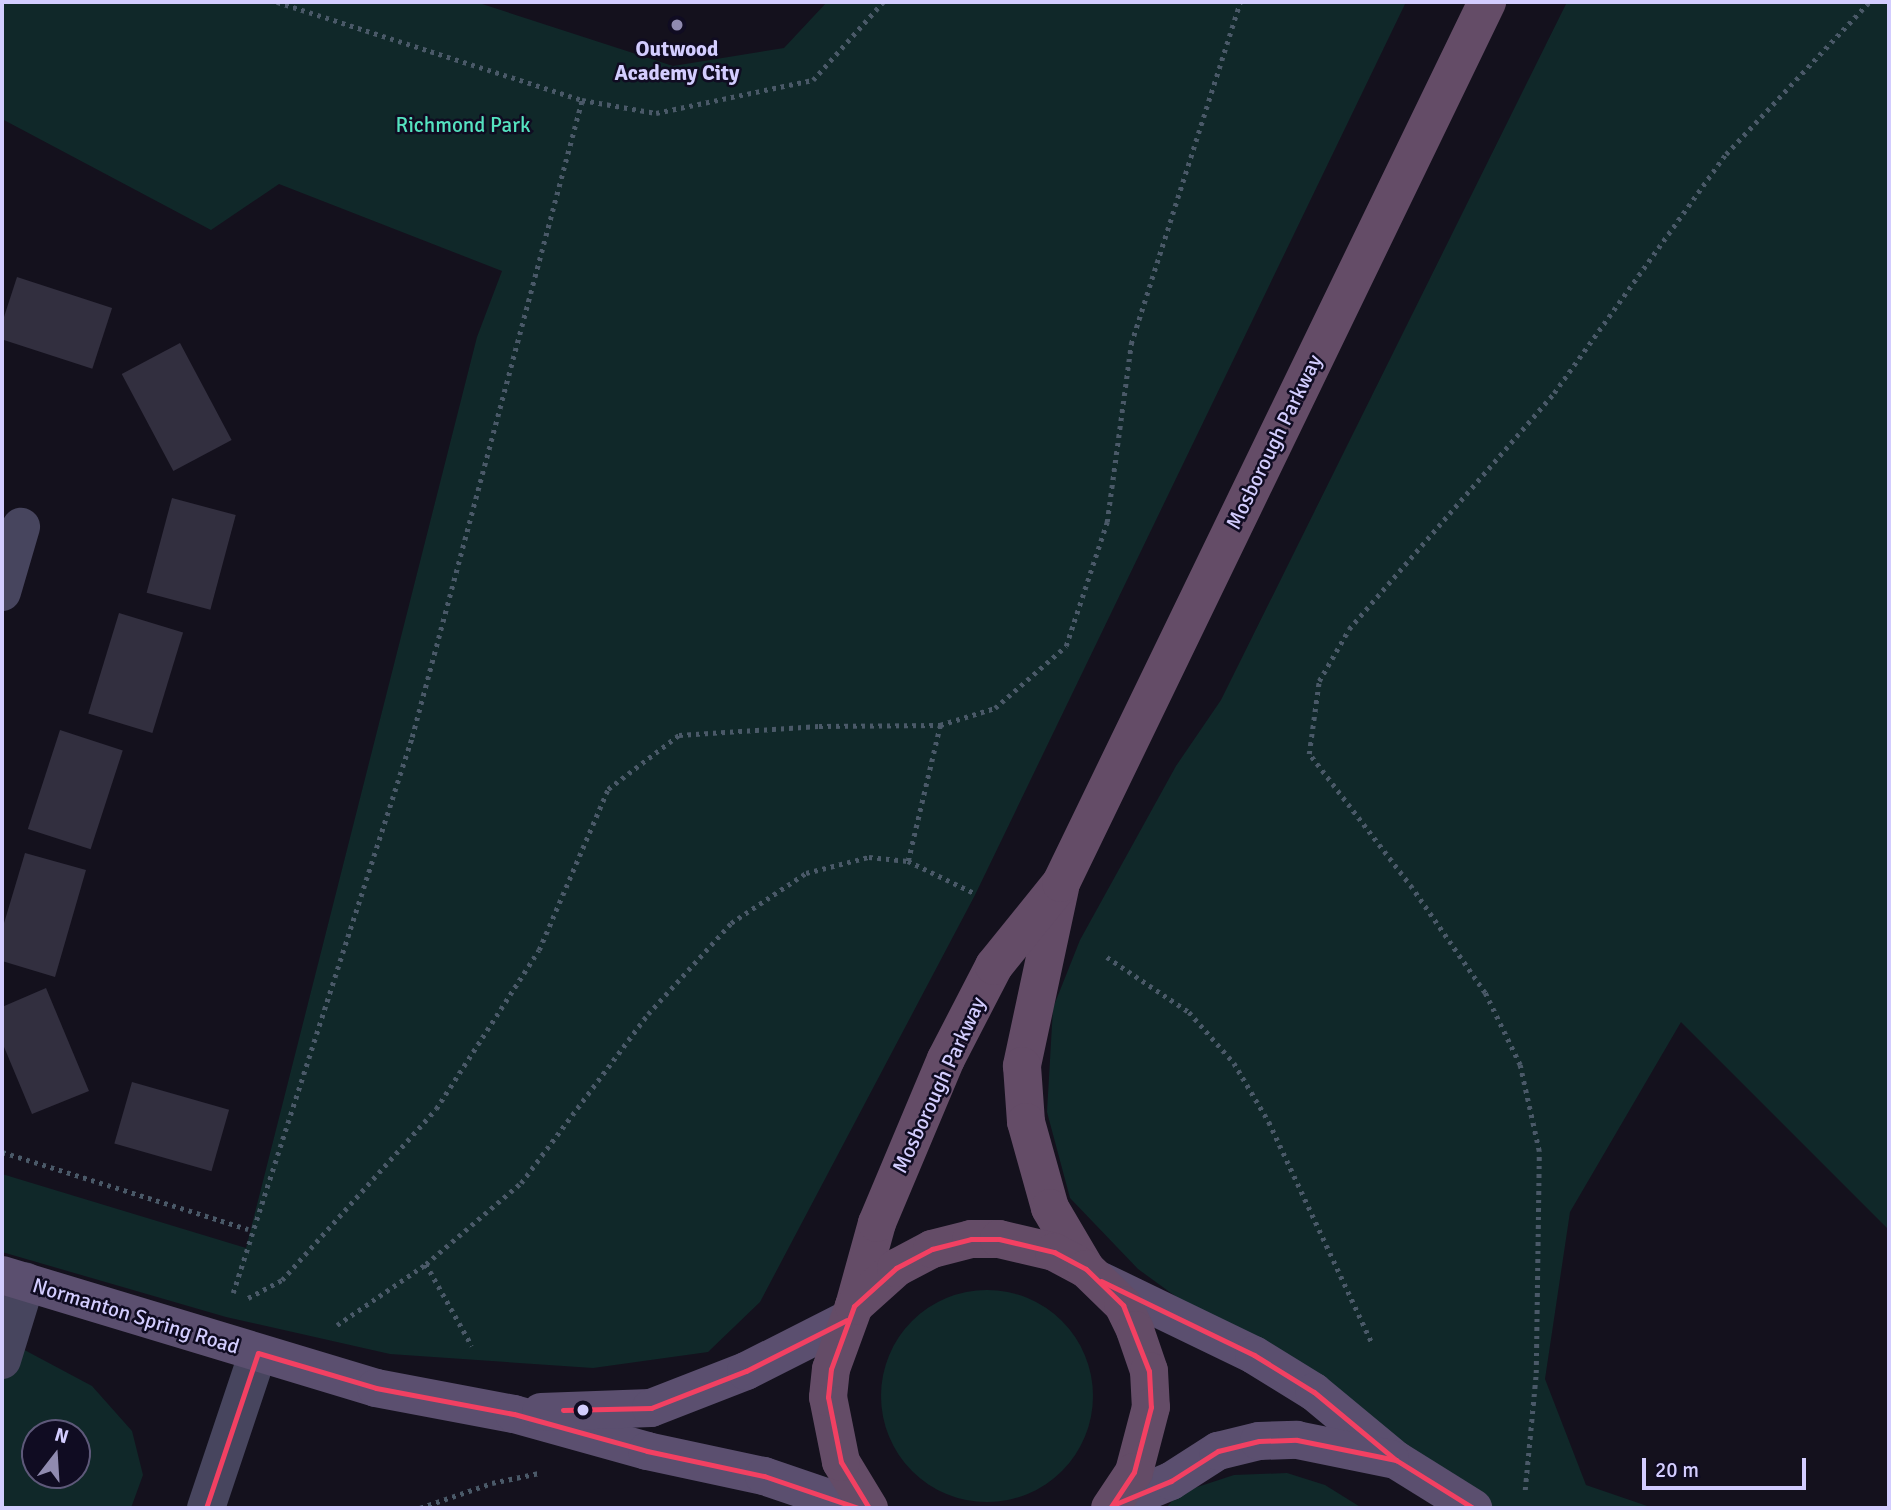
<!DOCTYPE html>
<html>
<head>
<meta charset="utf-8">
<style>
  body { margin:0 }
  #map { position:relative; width:1891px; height:1510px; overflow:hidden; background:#14111d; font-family:Signika,sans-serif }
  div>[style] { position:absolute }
  .green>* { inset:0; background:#102829 }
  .round { border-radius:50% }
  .building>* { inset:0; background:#322f3f; transform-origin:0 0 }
  .path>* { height:4.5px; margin-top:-2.25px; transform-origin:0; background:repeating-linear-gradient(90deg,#4a5968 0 3.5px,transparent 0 8.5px) }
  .minor>* { height:38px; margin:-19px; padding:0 19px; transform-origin:19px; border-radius:19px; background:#47455e }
  .major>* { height:38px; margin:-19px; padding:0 19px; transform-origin:19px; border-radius:19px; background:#5b4f6f }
  .highway>* { height:38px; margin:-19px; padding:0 19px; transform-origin:19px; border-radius:19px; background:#644c67 }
  .bus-1>* { height:5px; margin:-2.5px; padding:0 2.5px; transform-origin:2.5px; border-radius:2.5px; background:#f24062 }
  .dots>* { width:19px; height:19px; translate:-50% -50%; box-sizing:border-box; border:4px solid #100c22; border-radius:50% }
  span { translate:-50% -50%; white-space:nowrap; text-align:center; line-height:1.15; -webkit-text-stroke:5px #100c22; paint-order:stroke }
  .poi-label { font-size:21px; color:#d3cdff; font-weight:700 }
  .park-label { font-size:21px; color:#55e3c0 }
  .street-label { font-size:21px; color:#d3cdff }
  .frame { position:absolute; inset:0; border:4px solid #d3cdff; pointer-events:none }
  .north { position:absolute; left:21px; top:1419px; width:70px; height:70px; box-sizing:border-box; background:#100c22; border:2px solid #5e597a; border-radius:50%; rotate:17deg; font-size:19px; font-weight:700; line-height:28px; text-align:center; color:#d3cdff }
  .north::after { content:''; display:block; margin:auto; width:24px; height:32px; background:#908bb0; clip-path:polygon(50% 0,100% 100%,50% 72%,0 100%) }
  .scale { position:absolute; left:1642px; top:1458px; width:164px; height:32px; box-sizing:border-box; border:4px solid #d3cdff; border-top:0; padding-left:9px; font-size:21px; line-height:24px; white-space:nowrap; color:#d3cdff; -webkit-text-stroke:5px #100c22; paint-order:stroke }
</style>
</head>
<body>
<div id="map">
  <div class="green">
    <i style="clip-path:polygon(2px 2px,476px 2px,673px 66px,784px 48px,827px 2px,1406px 2px,975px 895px,760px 1302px,708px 1352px,593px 1368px,390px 1354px,226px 1317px,2px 1252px,2px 1174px,246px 1248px,477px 337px,502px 271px,279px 184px,211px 230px,2px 119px)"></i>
    <i style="clip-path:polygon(1567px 2px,1889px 2px,1889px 1230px,1681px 1022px,1570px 1212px,1545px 1379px,1586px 1485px,1653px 1508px,1490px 1508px,1428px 1480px,1138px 1269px,1070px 1198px,1047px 1112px,1053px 1008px,1080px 940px,1176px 766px,1221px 700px)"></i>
    <i class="round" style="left:881px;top:1290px;width:212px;height:212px"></i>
    <i style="clip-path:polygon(evenodd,2px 1338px,92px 1386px,132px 1431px,143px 1475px,131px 1508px,2px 1508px,2px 1338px,35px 1433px,77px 1433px,77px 1475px,35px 1475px,35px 1433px)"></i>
    <i style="clip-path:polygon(1287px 1473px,1325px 1485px,1362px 1508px,1166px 1508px,1179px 1493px,1234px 1475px)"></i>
  </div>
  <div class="building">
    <i style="left:17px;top:277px;width:100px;height:64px;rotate:18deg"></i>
    <i style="left:180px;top:343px;width:110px;height:66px;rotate:62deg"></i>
    <i style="left:172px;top:498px;width:66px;height:98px;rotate:15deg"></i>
    <i style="left:119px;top:613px;width:67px;height:105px;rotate:17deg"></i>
    <i style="left:60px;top:730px;width:66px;height:104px;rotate:18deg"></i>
    <i style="clip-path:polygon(25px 853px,86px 870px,55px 977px,2px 961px,2px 930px)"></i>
    <i style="clip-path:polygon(46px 988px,89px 1091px,32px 1114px,2px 1042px,2px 1007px)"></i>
    <i style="left:132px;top:1082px;width:101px;height:64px;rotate:16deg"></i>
  </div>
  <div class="path">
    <i style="left:277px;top:2px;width:320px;rotate:17.8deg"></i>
    <i style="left:582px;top:100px;width:75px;rotate:10deg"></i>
    <i style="left:656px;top:113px;width:160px;rotate:-11.9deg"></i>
    <i style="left:813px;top:80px;width:105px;rotate:-48.1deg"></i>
    <i style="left:908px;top:861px;width:139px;rotate:-76.7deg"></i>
    <i style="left:1107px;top:957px;width:99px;rotate:33.9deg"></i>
    <i style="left:1189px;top:1012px;width:68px;rotate:48.6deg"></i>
    <i style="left:1234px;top:1063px;width:69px;rotate:59.3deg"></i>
    <i style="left:1269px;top:1122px;width:246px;rotate:65deg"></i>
    <i style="left:2px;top:1152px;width:258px;rotate:17.4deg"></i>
    <i style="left:426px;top:1264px;width:94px;rotate:60.7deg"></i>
    <i style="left:233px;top:1293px;width:584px;rotate:-72.15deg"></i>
    <i style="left:412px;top:737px;width:659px;rotate:-75.06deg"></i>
    <i style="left:248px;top:1298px;width:38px;rotate:-28deg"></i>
    <i style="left:282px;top:1280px;width:230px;rotate:-48deg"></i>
    <i style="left:436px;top:1109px;width:189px;rotate:-57.1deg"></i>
    <i style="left:539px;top:950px;width:175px;rotate:-66.8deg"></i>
    <i style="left:608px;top:789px;width:89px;rotate:-37.3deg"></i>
    <i style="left:679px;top:735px;width:140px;rotate:-3.7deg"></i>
    <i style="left:819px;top:726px;width:121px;rotate:-0.5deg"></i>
    <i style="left:940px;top:725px;width:58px;rotate:-17.2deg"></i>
    <i style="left:995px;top:708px;width:94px;rotate:-41.1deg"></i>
    <i style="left:1066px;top:646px;width:131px;rotate:-71.7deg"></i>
    <i style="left:1107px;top:522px;width:180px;rotate:-82.3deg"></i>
    <i style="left:1131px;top:344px;width:359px;rotate:-72.3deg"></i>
    <i style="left:337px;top:1325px;width:108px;rotate:-34.4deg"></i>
    <i style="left:426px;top:1264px;width:125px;rotate:-40.5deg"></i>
    <i style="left:521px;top:1183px;width:211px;rotate:-53.1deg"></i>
    <i style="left:648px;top:1014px;width:123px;rotate:-47.6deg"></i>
    <i style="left:731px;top:923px;width:90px;rotate:-33.7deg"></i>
    <i style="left:806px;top:873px;width:65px;rotate:-14.3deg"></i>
    <i style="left:869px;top:857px;width:39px;rotate:6deg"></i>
    <i style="left:908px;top:861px;width:73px;rotate:25.9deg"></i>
    <i style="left:1525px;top:1490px;width:118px;rotate:-84.6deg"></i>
    <i style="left:1536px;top:1373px;width:222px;rotate:-89.2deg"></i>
    <i style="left:1539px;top:1151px;width:88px;rotate:-102.5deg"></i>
    <i style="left:1520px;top:1065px;width:80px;rotate:-115.9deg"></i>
    <i style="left:1485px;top:993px;width:128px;rotate:-124.8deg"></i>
    <i style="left:1412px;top:888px;width:169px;rotate:-127.5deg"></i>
    <i style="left:1309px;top:754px;width:74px;rotate:-82.2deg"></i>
    <i style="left:1319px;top:681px;width:60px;rotate:-60deg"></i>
    <i style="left:1349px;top:629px;width:313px;rotate:-49deg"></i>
    <i style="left:1554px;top:393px;width:294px;rotate:-54.3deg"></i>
    <i style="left:1726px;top:154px;width:209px;rotate:-46.7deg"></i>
    <i style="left:420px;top:1508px;width:76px;rotate:-19.1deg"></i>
    <i style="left:492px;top:1483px;width:48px;rotate:-12deg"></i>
  </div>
  <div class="minor">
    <i style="left:2px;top:592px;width:68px;rotate:-73.7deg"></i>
    <i style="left:2px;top:1360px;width:82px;rotate:-72.9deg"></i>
    <i style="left:206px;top:1508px;width:163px;rotate:-71.5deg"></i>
  </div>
  <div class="major">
    <i style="left:2px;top:1275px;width:391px;rotate:16.8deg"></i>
    <i style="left:376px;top:1388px;width:140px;rotate:10.7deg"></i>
    <i style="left:514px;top:1414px;width:138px;rotate:15.5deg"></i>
    <i style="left:647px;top:1451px;width:120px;rotate:12.1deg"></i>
    <i style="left:764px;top:1476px;width:99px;rotate:18.8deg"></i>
    <i style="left:1101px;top:1281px;width:170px;rotate:25.8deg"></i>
    <i style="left:1254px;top:1355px;width:70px;rotate:31.7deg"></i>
    <i style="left:1314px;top:1392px;width:107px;rotate:39.7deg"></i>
    <i style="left:1396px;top:1460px;width:91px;rotate:31.9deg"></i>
    <i style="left:541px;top:1412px;width:110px;rotate:-2.1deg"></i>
    <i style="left:651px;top:1408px;width:102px;rotate:-21.3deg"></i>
    <i style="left:746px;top:1371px;width:113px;rotate:-26.8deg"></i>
    <i style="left:1113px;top:1505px;width:63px;rotate:-22.5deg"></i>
    <i style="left:1171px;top:1481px;width:56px;rotate:-32.6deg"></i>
    <i style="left:1218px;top:1451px;width:42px;rotate:-13.7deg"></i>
    <i style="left:1259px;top:1441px;width:38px;rotate:-2deg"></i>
    <i style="left:1297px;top:1440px;width:95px;rotate:11.5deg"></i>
  </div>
  <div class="highway">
    <i style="left:1060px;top:888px;width:182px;rotate:102.1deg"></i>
    <i style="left:1022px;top:1066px;width:56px;rotate:85.9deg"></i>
    <i style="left:1026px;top:1122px;width:89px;rotate:74.4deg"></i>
    <i style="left:1050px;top:1208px;width:71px;rotate:59.5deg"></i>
    <i style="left:854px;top:1306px;width:86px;rotate:-74.5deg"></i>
    <i style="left:877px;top:1223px;width:178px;rotate:-67.2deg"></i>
    <i style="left:946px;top:1059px;width:105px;rotate:-62.7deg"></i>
    <i style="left:994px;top:966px;width:107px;rotate:-51.1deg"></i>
    <i style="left:1061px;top:883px;width:979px;rotate:-64.19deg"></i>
    <i style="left:869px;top:1508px;width:54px;rotate:-121.3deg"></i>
    <i style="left:841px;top:1462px;width:66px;rotate:-101.3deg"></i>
    <i style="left:828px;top:1397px;width:28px;rotate:-84deg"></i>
    <i style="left:831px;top:1369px;width:67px;rotate:-69.9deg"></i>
    <i style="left:854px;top:1306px;width:57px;rotate:-42.1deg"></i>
    <i style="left:896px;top:1268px;width:41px;rotate:-27.8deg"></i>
    <i style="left:932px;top:1249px;width:40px;rotate:-14.4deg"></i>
    <i style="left:971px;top:1239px;width:28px"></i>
    <i style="left:999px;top:1239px;width:57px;rotate:13.3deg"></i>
    <i style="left:1054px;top:1252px;width:36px;rotate:28deg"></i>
    <i style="left:1086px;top:1269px;width:52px;rotate:44.2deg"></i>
    <i style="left:1123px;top:1305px;width:28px;rotate:64deg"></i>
    <i style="left:1135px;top:1330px;width:43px;rotate:71.1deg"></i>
    <i style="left:1149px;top:1371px;width:36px;rotate:87deg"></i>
    <i style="left:1151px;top:1407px;width:67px;rotate:104.7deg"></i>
    <i style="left:1134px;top:1472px;width:43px;rotate:123.7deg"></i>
  </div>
  <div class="bus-1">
    <i style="left:1101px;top:1281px;width:170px;rotate:25.8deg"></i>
    <i style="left:1254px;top:1355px;width:70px;rotate:31.7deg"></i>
    <i style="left:1314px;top:1392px;width:107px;rotate:39.7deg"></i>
    <i style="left:1396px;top:1460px;width:91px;rotate:31.9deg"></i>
    <i style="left:563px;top:1410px;width:88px;rotate:-1.3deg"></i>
    <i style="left:651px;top:1408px;width:102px;rotate:-21.3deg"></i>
    <i style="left:746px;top:1371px;width:113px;rotate:-26.8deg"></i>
    <i style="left:1113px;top:1505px;width:63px;rotate:-22.5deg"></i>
    <i style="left:1171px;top:1481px;width:56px;rotate:-32.6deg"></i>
    <i style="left:1218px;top:1451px;width:42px;rotate:-13.7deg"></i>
    <i style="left:1259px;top:1441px;width:38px;rotate:-2deg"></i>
    <i style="left:1297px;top:1440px;width:101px;rotate:11.4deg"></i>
    <i style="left:206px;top:1508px;width:163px;rotate:-71.5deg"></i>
    <i style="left:258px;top:1353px;width:123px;rotate:16.5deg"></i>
    <i style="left:376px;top:1388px;width:140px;rotate:10.7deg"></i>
    <i style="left:514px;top:1414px;width:138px;rotate:15.5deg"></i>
    <i style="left:647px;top:1451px;width:120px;rotate:12.1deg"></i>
    <i style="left:764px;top:1476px;width:99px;rotate:18.8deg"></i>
    <i style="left:869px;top:1508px;width:54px;rotate:-121.3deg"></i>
    <i style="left:841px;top:1462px;width:66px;rotate:-101.3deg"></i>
    <i style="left:828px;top:1397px;width:28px;rotate:-84deg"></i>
    <i style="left:831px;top:1369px;width:67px;rotate:-69.9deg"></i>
    <i style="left:854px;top:1306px;width:57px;rotate:-42.1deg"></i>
    <i style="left:896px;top:1268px;width:41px;rotate:-27.8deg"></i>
    <i style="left:932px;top:1249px;width:40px;rotate:-14.4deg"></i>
    <i style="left:971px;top:1239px;width:28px"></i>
    <i style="left:999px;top:1239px;width:57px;rotate:13.3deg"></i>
    <i style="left:1054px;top:1252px;width:36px;rotate:28deg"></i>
    <i style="left:1086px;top:1269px;width:52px;rotate:44.2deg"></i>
    <i style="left:1123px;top:1305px;width:71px;rotate:68.5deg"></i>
    <i style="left:1149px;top:1371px;width:36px;rotate:87deg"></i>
    <i style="left:1151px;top:1407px;width:67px;rotate:104.7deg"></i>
    <i style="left:1134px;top:1472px;width:43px;rotate:123.7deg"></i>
  </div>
  <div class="dots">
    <i style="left:677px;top:25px;background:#908bb0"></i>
    <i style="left:583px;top:1410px;background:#d3cdff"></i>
  </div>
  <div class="poi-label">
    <span style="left:677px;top:61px">Outwood<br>Academy City</span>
  </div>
  <div class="park-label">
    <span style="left:463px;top:125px">Richmond Park</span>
  </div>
  <div class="street-label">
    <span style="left:1274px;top:442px;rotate:-64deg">Mosborough Parkway</span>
    <span style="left:939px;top:1085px;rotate:-65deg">Mosborough Parkway</span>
    <span style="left:136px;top:1316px;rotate:17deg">Normanton Spring Road</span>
  </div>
  <div class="frame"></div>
  <div class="north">N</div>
  <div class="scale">20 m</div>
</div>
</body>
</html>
